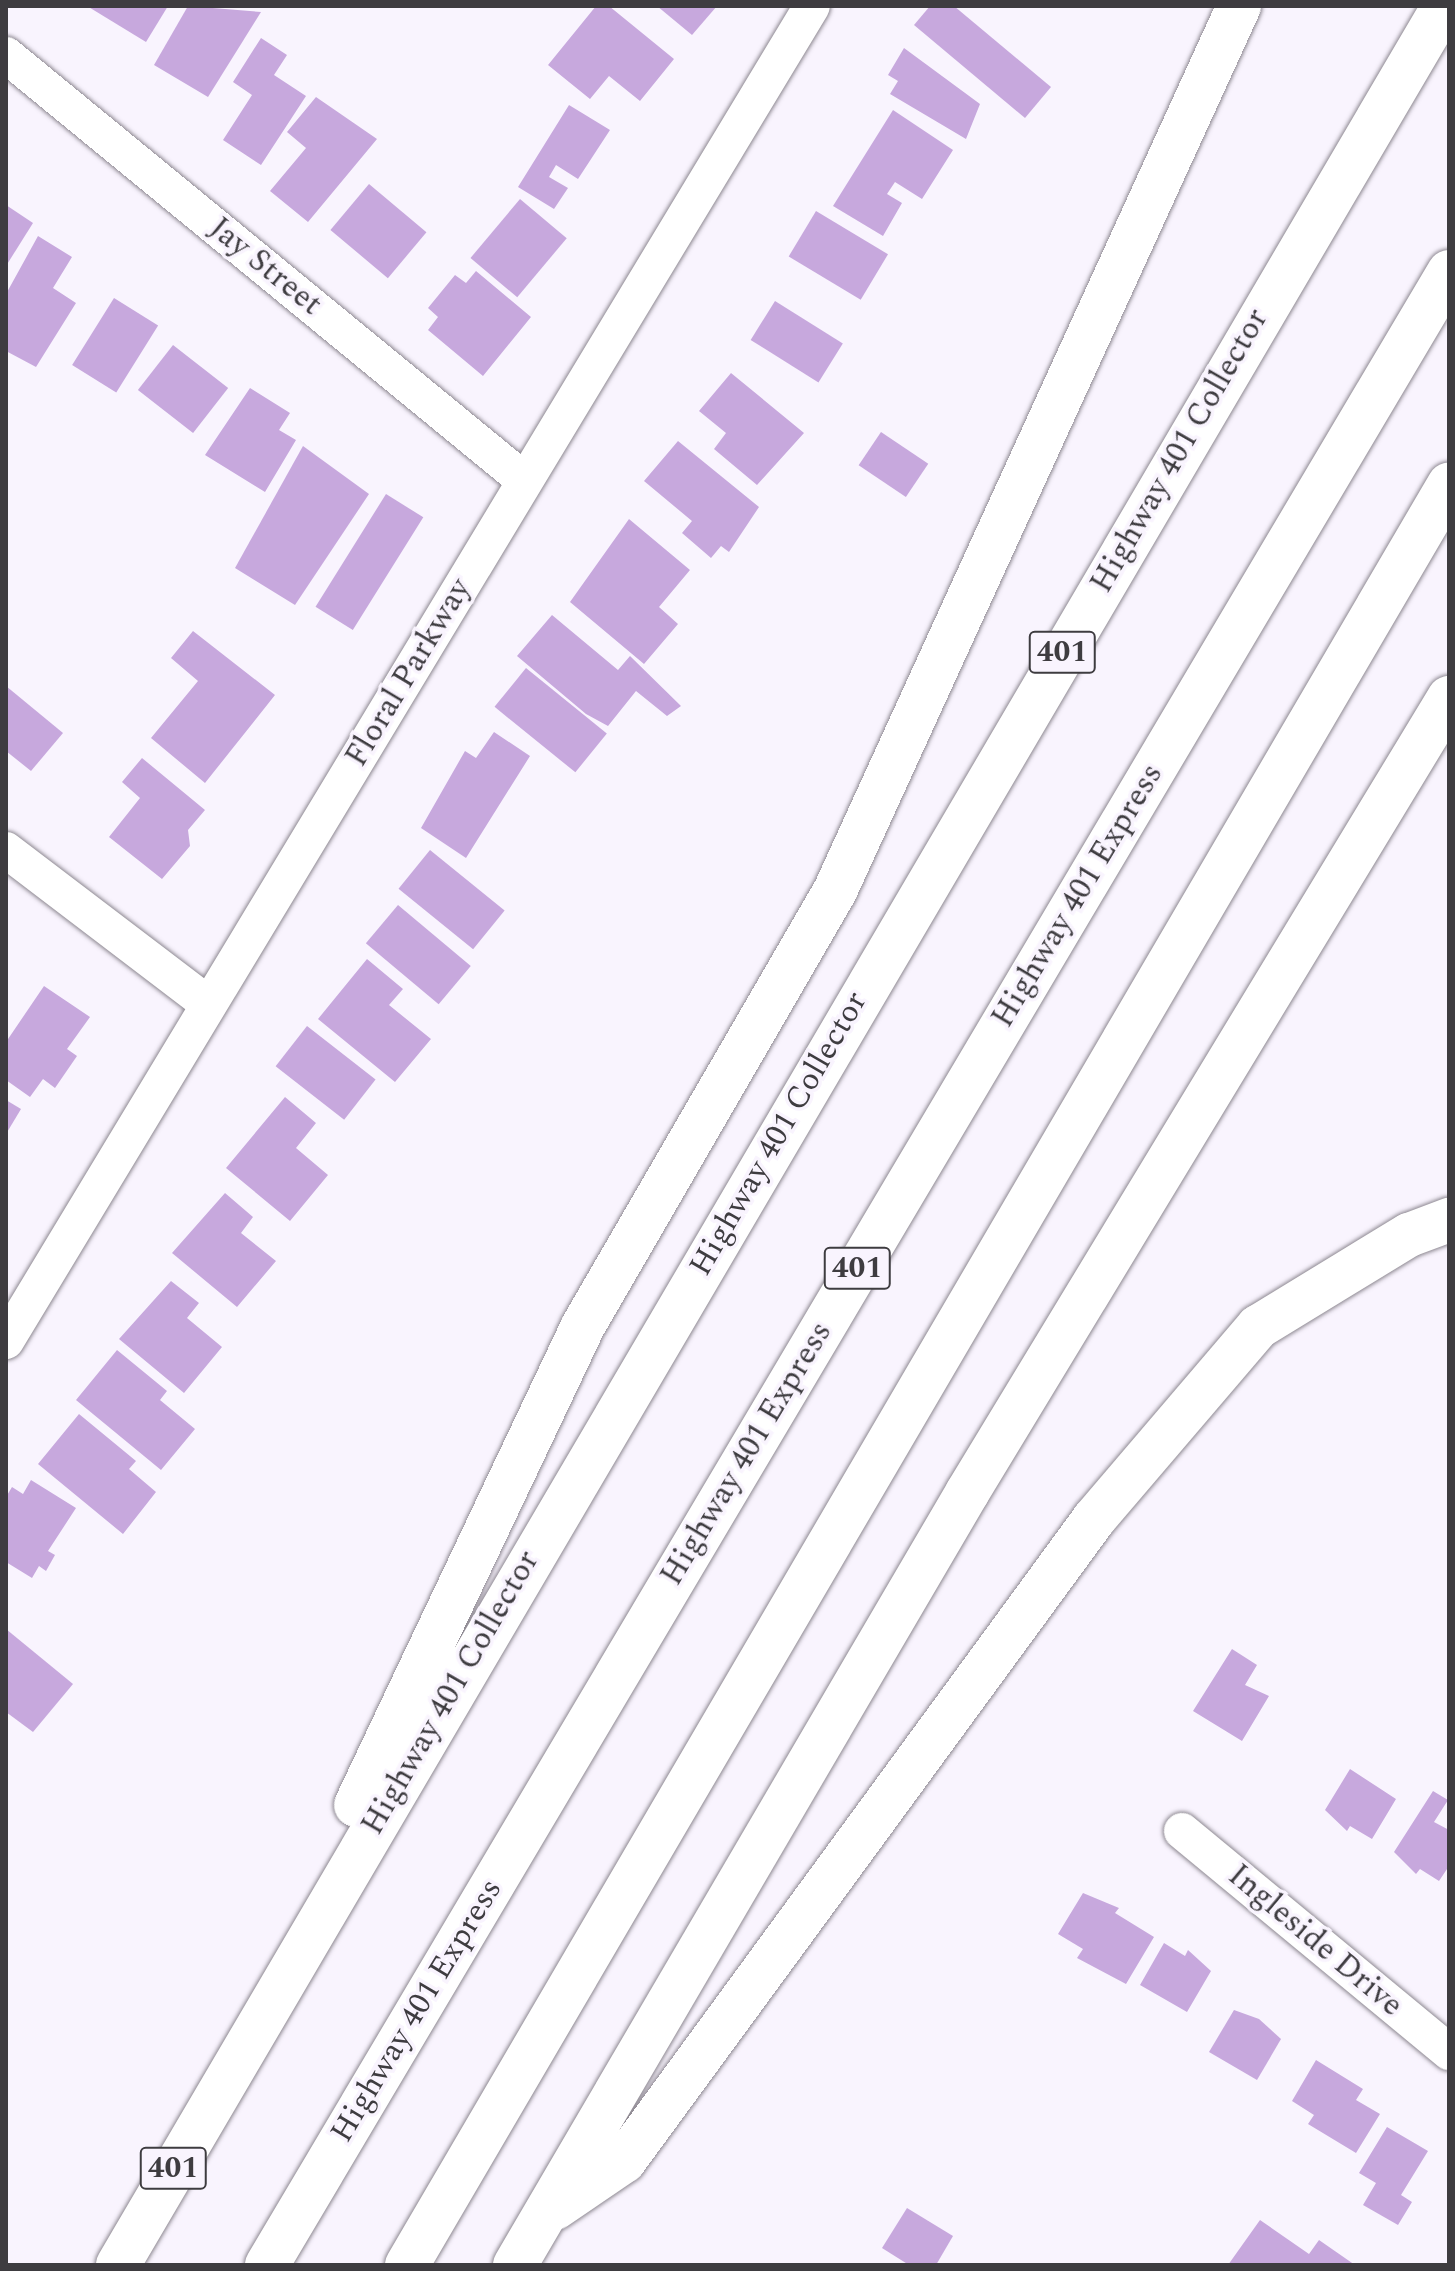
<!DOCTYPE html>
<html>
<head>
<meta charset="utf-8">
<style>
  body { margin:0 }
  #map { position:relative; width:1455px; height:2271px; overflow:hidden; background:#f9f4fe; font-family:Spectral,serif }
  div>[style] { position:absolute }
  .building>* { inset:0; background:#c7a8dd; transform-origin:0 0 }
  .roads { filter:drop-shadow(0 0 2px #8d8891) drop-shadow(0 0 2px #8d8891) }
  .minor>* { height:36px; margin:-18px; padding:0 18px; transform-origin:18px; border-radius:18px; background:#fff }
  .motorway>* { height:44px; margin:-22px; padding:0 22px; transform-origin:22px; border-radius:22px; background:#fff }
  span { translate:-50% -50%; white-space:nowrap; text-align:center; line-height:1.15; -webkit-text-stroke:7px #f9f4fe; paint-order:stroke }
  .shield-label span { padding:2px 6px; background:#f9f4fe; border:2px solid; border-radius:6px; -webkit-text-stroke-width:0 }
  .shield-label { font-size:30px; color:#3e3c40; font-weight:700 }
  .street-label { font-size:32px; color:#3e3c40 }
  .frame { position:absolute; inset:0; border:8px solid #3e3c40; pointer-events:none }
</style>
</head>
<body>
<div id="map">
  <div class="building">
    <i style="clip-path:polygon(87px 6px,168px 6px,146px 42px)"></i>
    <i style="clip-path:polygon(188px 6px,261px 12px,208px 97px,154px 65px)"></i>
    <i style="clip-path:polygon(596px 6px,609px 6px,674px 59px,640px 101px,609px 76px,590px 99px,548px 65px)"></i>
    <i style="clip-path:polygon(657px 6px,717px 6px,692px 35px)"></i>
    <i style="clip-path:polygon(930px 6px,954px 6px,1051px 87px,1025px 118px,914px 25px)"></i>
    <i style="clip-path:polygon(261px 38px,287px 55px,274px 75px,306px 96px,261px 165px,223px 140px,252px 95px,233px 82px)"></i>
    <i style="clip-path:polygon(904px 48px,980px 104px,966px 139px,890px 94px,898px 81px,888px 75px)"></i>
    <i style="clip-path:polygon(316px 97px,377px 139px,308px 222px,270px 191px,306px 148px,287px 132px)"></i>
    <i style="clip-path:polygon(569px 105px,610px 130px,578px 179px,556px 165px,549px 177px,568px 188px,554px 209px,518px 187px)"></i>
    <i style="clip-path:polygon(893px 110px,953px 150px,922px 199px,895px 182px,887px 194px,902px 203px,883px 236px,833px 206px)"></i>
    <i style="left:369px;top:184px;width:75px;height:60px;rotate:40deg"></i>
    <i style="left:520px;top:199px;width:61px;height:77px;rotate:40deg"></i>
    <i style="clip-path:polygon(6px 205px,33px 223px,6px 266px)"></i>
    <i style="left:816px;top:211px;width:84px;height:53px;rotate:31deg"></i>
    <i style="clip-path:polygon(38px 236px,72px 257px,53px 288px,76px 303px,36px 367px,6px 351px,6px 294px)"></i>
    <i style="clip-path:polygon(476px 271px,531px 317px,483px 376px,428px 330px,438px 317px,428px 308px,455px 275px,466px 283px)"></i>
    <i style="left:114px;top:298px;width:52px;height:79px;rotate:32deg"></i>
    <i style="left:775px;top:301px;width:80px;height:46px;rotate:32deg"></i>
    <i style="left:173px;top:345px;width:70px;height:57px;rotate:38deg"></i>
    <i style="clip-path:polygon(731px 373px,804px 433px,757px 485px,714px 449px,726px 433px,699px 411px)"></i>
    <i style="clip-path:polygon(250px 388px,290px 413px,279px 430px,296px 440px,265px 492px,205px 455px)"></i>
    <i style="left:881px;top:432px;width:57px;height:40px;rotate:34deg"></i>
    <i style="clip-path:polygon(678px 441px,759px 507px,729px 552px,721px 546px,711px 558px,682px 533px,692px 521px,644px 481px)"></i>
    <i style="clip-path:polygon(303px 446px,369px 494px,295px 605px,235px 568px)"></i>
    <i style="left:386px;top:494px;width:44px;height:133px;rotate:32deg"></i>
    <i style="clip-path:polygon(629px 519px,690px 570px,659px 607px,678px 624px,644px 664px,570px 602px)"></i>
    <i style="clip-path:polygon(552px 615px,618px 670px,630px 656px,681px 706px,667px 716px,636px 691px,608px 726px,586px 714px,517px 656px)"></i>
    <i style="clip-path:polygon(193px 631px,275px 695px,205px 783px,151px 738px,198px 681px,171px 658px)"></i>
    <i style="left:526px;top:668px;width:104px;height:50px;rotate:39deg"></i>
    <i style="clip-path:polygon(6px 686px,63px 733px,31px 771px,6px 751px)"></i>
    <i style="clip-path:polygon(494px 732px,530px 756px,466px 858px,421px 828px,465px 751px,476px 758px)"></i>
    <i style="clip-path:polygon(142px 758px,205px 810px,188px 830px,190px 846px,162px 879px,109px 837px,140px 798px,122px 782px)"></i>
    <i style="left:430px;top:850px;width:96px;height:50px;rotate:39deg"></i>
    <i style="left:398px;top:905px;width:95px;height:50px;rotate:40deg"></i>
    <i style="clip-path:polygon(367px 959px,403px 989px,389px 1005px,431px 1039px,395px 1082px,318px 1019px)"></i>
    <i style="clip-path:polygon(44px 986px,90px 1017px,67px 1049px,77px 1056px,55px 1088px,43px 1079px,30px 1097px,6px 1080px,6px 1042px)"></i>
    <i style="left:307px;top:1026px;width:87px;height:51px;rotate:38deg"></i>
    <i style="clip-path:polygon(285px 1097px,316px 1123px,296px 1148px,328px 1175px,290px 1221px,226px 1168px)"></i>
    <i style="clip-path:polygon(6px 1100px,21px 1109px,6px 1134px)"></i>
    <i style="clip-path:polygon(225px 1193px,253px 1217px,241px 1233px,276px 1261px,237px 1307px,172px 1253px)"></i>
    <i style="clip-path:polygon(171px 1281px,199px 1303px,187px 1318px,222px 1347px,184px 1393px,119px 1339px)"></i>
    <i style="clip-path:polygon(117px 1350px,167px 1391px,160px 1400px,195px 1429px,161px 1470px,76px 1400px)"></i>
    <i style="clip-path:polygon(79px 1414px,136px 1461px,129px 1469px,156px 1492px,123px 1534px,38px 1464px)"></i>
    <i style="clip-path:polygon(31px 1480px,76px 1508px,48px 1551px,55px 1555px,46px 1571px,39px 1566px,32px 1578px,6px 1562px,6px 1497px,12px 1487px,23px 1494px)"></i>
    <i style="clip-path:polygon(6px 1629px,73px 1684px,33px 1732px,6px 1712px)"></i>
    <i style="clip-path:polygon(1232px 1649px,1257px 1665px,1245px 1685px,1269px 1696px,1242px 1741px,1193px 1711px)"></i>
    <i style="clip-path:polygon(1350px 1769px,1396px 1799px,1372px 1839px,1350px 1826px,1347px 1831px,1325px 1810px)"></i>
    <i style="clip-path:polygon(1433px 1791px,1448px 1800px,1434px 1822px,1449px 1830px,1449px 1866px,1439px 1881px,1420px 1869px,1416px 1874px,1394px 1852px)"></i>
    <i style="clip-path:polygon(1083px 1893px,1119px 1908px,1115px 1913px,1154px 1937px,1126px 1984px,1077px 1958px,1083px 1949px,1058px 1934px)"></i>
    <i style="clip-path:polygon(1164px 1943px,1185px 1956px,1188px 1950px,1211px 1971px,1187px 2012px,1140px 1985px)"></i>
    <i style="clip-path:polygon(1234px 2010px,1259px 2019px,1281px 2039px,1257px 2080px,1209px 2052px)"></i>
    <i style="clip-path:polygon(1316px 2060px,1363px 2089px,1356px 2100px,1380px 2114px,1356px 2153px,1308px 2124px,1314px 2115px,1292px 2101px)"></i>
    <i style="clip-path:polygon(1387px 2127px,1428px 2151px,1401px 2195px,1412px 2202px,1398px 2225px,1363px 2205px,1376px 2183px,1359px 2173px)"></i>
    <i style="clip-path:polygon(907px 2208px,953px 2236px,936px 2265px,909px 2265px,882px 2248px)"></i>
    <i style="clip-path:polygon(1260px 2220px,1309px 2254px,1319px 2240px,1355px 2265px,1228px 2265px)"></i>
  </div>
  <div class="roads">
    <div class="minor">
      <i style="left:6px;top:55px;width:670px;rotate:39.37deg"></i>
      <i style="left:6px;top:850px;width:254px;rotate:37.3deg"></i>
      <i style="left:6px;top:1341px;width:1559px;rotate:-58.88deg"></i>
      <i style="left:1182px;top:1831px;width:347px;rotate:39.6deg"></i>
    </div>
    <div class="motorway">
      <i style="left:356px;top:1805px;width:530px;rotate:-64.64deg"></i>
      <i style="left:583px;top:1326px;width:503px;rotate:-59.92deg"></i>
      <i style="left:835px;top:891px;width:973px;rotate:-65.46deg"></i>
      <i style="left:555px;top:2208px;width:83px;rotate:-34.3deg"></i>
      <i style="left:624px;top:2161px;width:796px;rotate:-53.79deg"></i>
      <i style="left:1094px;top:1519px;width:253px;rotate:-49.5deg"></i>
      <i style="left:1258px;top:1327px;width:177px;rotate:-31.4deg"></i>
      <i style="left:1409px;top:1235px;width:43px;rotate:-20.6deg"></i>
      <i style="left:118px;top:2265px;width:2619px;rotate:-59.59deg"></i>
      <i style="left:267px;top:2265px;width:2317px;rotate:-59.33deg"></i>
      <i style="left:407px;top:2265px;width:2063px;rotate:-59.66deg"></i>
      <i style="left:515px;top:2265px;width:895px;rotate:-59.65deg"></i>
      <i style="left:967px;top:1493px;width:930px;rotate:-58.77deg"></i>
    </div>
  </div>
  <div class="shield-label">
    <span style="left:1062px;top:652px">401</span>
    <span style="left:857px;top:1268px">401</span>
    <span style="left:173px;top:2168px">401</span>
  </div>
  <div class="street-label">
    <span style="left:265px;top:267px;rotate:39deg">Jay Street</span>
    <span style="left:1180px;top:451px;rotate:-60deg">Highway 401 Collector</span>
    <span style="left:409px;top:673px;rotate:-59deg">Floral Parkway</span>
    <span style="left:1078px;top:896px;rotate:-59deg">Highway 401 Express</span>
    <span style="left:779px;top:1134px;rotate:-60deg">Highway 401 Collector</span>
    <span style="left:747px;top:1454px;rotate:-59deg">Highway 401 Express</span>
    <span style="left:451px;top:1693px;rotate:-60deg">Highway 401 Collector</span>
    <span style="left:1315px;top:1941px;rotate:40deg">Ingleside Drive</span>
    <span style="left:417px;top:2011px;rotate:-59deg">Highway 401 Express</span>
  </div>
  <div class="frame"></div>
</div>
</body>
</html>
